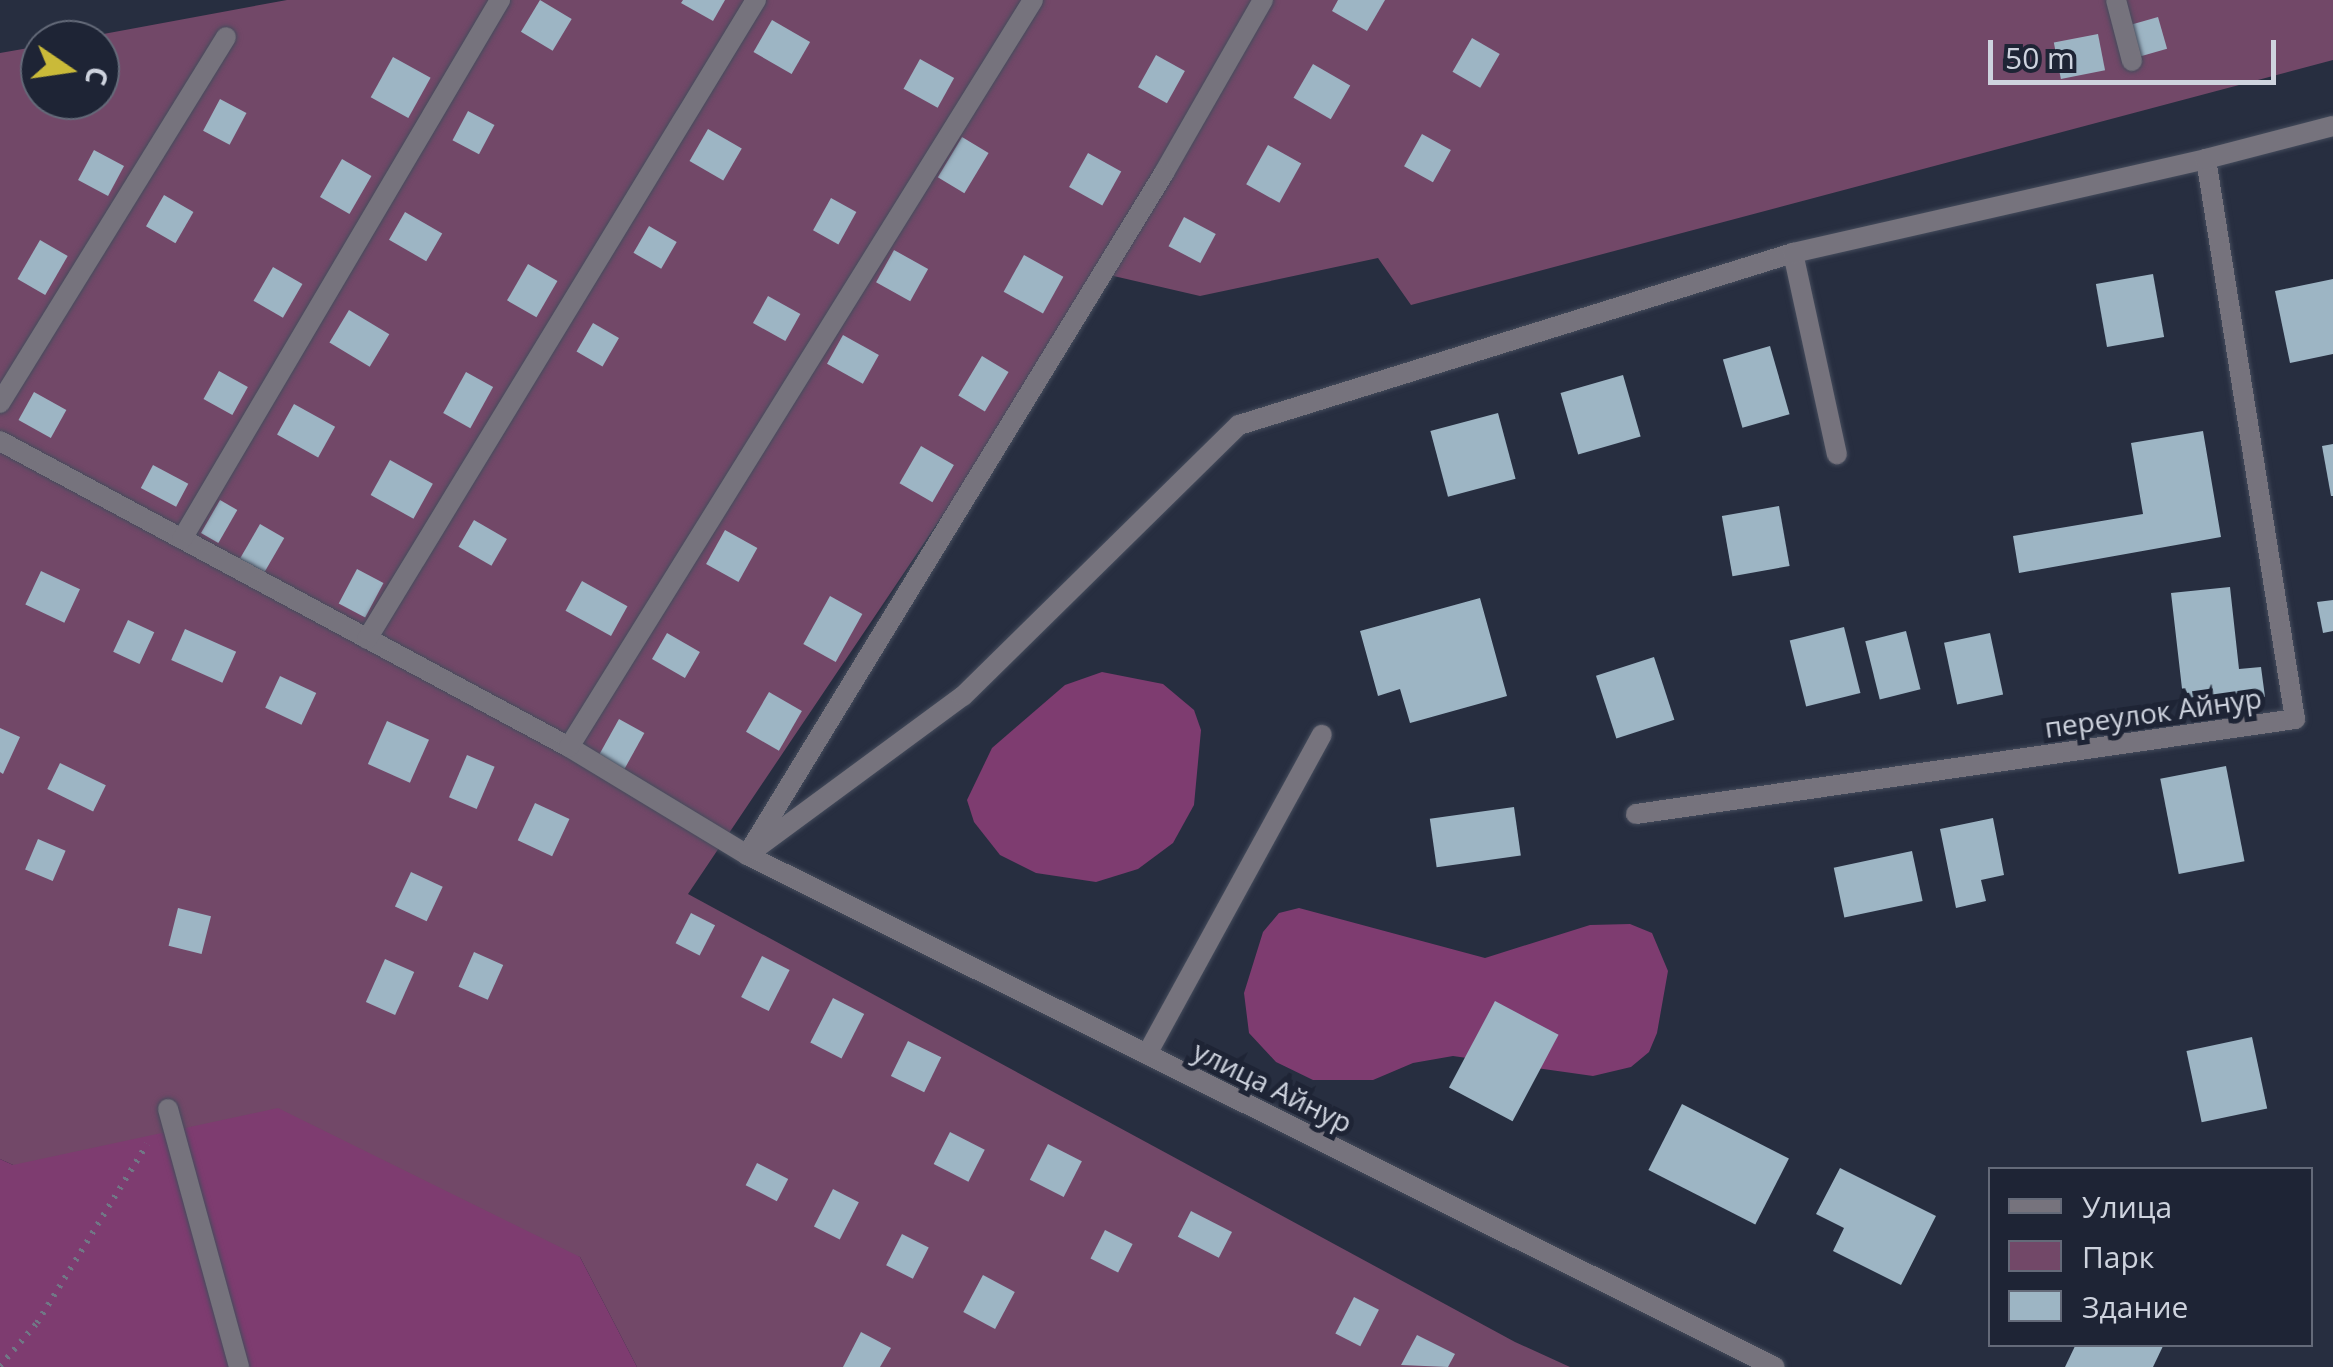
<!DOCTYPE html>
<html>
<head>
<meta charset="utf-8">
<style>
  body { margin:0 }
  #map { position:relative; width:2333px; height:1367px; overflow:hidden; background:#272e40; font-family:"Open Sans",sans-serif }
  div>[style] { position:absolute }
  .green>* { inset:0; background:#724868 }
  .forest>* { inset:0; background:#7e3c70 }
  .building>* { inset:0; background:#9db5c4; transform-origin:0 0 }
  .path>* { height:6px; margin-top:-3px; transform-origin:0; background:repeating-linear-gradient(90deg,#717786 0 2.5px,transparent 0 10.5px) }
  .roads { filter:drop-shadow(0 0 2px #454c5c) drop-shadow(0 0 2px #454c5c) }
  .service>* { height:20px; margin:-10px; padding:0 10px; transform-origin:10px; border-radius:10px; background:#76737d }
  .minor>* { height:20px; margin:-10px; padding:0 10px; transform-origin:10px; border-radius:10px; background:#76737d }
  span { translate:-50% -50%; white-space:nowrap; text-align:center; line-height:1.15; -webkit-text-stroke:10px #1e2435; paint-order:stroke }
  .street-label { font-size:28px; color:#ced3de }
  .legend { position:absolute; left:1988px; top:1167px; width:325px; height:180px; box-sizing:border-box; background:#1e2435; border:2px solid #646a79; margin:0; padding:12px 18px; list-style:none; font-size:30px; color:#ced3de }
  .legend li { display:flex; align-items:center; gap:20px; height:50px }
  .legend b { width:50px; border:2px solid #646a79 }
  .north { position:absolute; left:20px; top:20px; width:100px; height:100px; box-sizing:border-box; background:#1e2435; border:2px solid #646a79; border-radius:50%; rotate:103deg; font-size:28px; font-weight:700; line-height:40px; text-align:center; color:#ced3de }
  .north::after { content:''; display:block; margin:auto; width:35px; height:45px; background:#caba39; clip-path:polygon(50% 0,100% 100%,50% 72%,0 100%) }
  .scale { position:absolute; left:1988px; top:40px; width:288px; height:45px; box-sizing:border-box; border:5px solid #ced3de; border-top:0; padding-left:12px; font-size:30px; line-height:35px; white-space:nowrap; color:#ced3de; -webkit-text-stroke:8px #1e2435; paint-order:stroke }
</style>
</head>
<body>
<div id="map">
  <div class="green">
    <i style="clip-path:polygon(287px 0,2333px 0,2333px 60px,1411px 305px,1378px 258px,1200px 296px,1105px 274px,688px 894px,1515px 1342px,1570px 1367px,637px 1367px,580px 1257px,13px 1165px,0 1159px,0 53px,40px 46px,40px 100px,100px 100px,100px 40px,71px 40px)"></i>
  </div>
  <div class="forest">
    <i style="clip-path:polygon(1102px 672px,1163px 684px,1194px 710px,1201px 730px,1194px 805px,1173px 843px,1138px 869px,1096px 882px,1036px 873px,1000px 855px,974px 822px,967px 800px,992px 748px,1065px 685px)"></i>
    <i style="clip-path:polygon(1299px 908px,1485px 958px,1590px 925px,1630px 924px,1652px 933px,1668px 971px,1657px 1033px,1649px 1052px,1631px 1067px,1593px 1076px,1453px 1056px,1413px 1063px,1373px 1080px,1313px 1080px,1276px 1062px,1249px 1033px,1244px 993px,1263px 932px,1279px 913px)"></i>
    <i style="clip-path:polygon(278px 1108px,580px 1257px,637px 1367px,0 1367px,0 1159px,13px 1165px)"></i>
  </div>
  <div class="building">
    <i style="left:540px;top:0;width:37px;height:37px;rotate:31deg"></i>
    <i style="clip-path:polygon(683px 0,725px 0,713px 21px,681px 3px)"></i>
    <i style="clip-path:polygon(1338px 0,1385px 0,1367px 31px,1332px 11px)"></i>
    <i style="left:2158px;top:17px;width:33px;height:31px;rotate:74deg"></i>
    <i style="left:772px;top:20px;width:44px;height:37px;rotate:30deg"></i>
    <i style="left:2098px;top:34px;width:37px;height:45px;rotate:79deg"></i>
    <i style="left:1472px;top:38px;width:32px;height:39px;rotate:30deg"></i>
    <i style="left:1156px;top:55px;width:33px;height:37px;rotate:29deg"></i>
    <i style="left:393px;top:57px;width:43px;height:46px;rotate:29deg"></i>
    <i style="left:920px;top:59px;width:39px;height:34px;rotate:29deg"></i>
    <i style="left:1313px;top:64px;width:43px;height:39px;rotate:30deg"></i>
    <i style="left:220px;top:99px;width:30px;height:36px;rotate:28deg"></i>
    <i style="left:468px;top:111px;width:30px;height:33px;rotate:28deg"></i>
    <i style="left:708px;top:129px;width:39px;height:37px;rotate:30deg"></i>
    <i style="left:1422px;top:134px;width:33px;height:37px;rotate:29deg"></i>
    <i style="left:962px;top:137px;width:31px;height:47px;rotate:31deg"></i>
    <i style="left:1268px;top:145px;width:38px;height:45px;rotate:29deg"></i>
    <i style="left:94px;top:150px;width:34px;height:34px;rotate:28deg"></i>
    <i style="left:1088px;top:153px;width:38px;height:39px;rotate:29deg"></i>
    <i style="left:342px;top:159px;width:34px;height:44px;rotate:30deg"></i>
    <i style="left:164px;top:195px;width:34px;height:36px;rotate:30deg"></i>
    <i style="left:831px;top:198px;width:29px;height:37px;rotate:29deg"></i>
    <i style="left:405px;top:212px;width:43px;height:32px;rotate:30deg"></i>
    <i style="left:1184px;top:217px;width:36px;height:33px;rotate:28deg"></i>
    <i style="left:649px;top:226px;width:32px;height:31px;rotate:30deg"></i>
    <i style="left:40px;top:240px;width:32px;height:45px;rotate:30deg"></i>
    <i style="left:894px;top:250px;width:39px;height:37px;rotate:29deg"></i>
    <i style="left:1024px;top:255px;width:45px;height:42px;rotate:29deg"></i>
    <i style="left:528px;top:264px;width:34px;height:42px;rotate:30deg"></i>
    <i style="left:273px;top:267px;width:34px;height:39px;rotate:30deg"></i>
    <i style="left:2153px;top:274px;width:64px;height:58px;rotate:80deg"></i>
    <i style="clip-path:polygon(2333px 279px,2333px 354px,2290px 363px,2275px 291px)"></i>
    <i style="left:768px;top:296px;width:37px;height:31px;rotate:29deg"></i>
    <i style="left:349px;top:310px;width:47px;height:38px;rotate:31deg"></i>
    <i style="left:593px;top:323px;width:30px;height:33px;rotate:30deg"></i>
    <i style="left:843px;top:335px;width:41px;height:33px;rotate:29deg"></i>
    <i style="left:1770px;top:346px;width:71px;height:49px;rotate:74deg"></i>
    <i style="left:982px;top:356px;width:31px;height:46px;rotate:31deg"></i>
    <i style="left:219px;top:371px;width:33px;height:32px;rotate:29deg"></i>
    <i style="left:466px;top:372px;width:31px;height:47px;rotate:29deg"></i>
    <i style="left:1623px;top:375px;width:64px;height:65px;rotate:74deg"></i>
    <i style="left:34px;top:392px;width:37px;height:32px;rotate:29deg"></i>
    <i style="left:294px;top:404px;width:47px;height:35px;rotate:29deg"></i>
    <i style="left:1498px;top:413px;width:68px;height:70px;rotate:75deg"></i>
    <i style="clip-path:polygon(2203px 431px,2221px 537px,2019px 573px,2013px 536px,2143px 514px,2131px 443px)"></i>
    <i style="clip-path:polygon(2333px 444px,2333px 496px,2331px 496px,2322px 446px)"></i>
    <i style="left:921px;top:446px;width:38px;height:43px;rotate:30deg"></i>
    <i style="left:390px;top:460px;width:49px;height:40px;rotate:29deg"></i>
    <i style="left:153px;top:465px;width:40px;height:26px;rotate:28deg"></i>
    <i style="left:220px;top:500px;width:20px;height:38px;rotate:30deg"></i>
    <i style="left:1779px;top:506px;width:61px;height:58px;rotate:80deg"></i>
    <i style="left:474px;top:520px;width:38px;height:31px;rotate:30deg"></i>
    <i style="left:260px;top:524px;width:28px;height:42px;rotate:30deg"></i>
    <i style="left:725px;top:530px;width:37px;height:39px;rotate:29deg"></i>
    <i style="left:357px;top:569px;width:30px;height:39px;rotate:28deg"></i>
    <i style="left:41px;top:571px;width:43px;height:37px;rotate:25deg"></i>
    <i style="left:582px;top:581px;width:52px;height:34px;rotate:29deg"></i>
    <i style="clip-path:polygon(2230px 587px,2239px 669px,2261px 667px,2265px 697px,2184px 706px,2171px 593px)"></i>
    <i style="left:830px;top:596px;width:37px;height:55px;rotate:29deg"></i>
    <i style="clip-path:polygon(1480px 598px,1507px 696px,1410px 723px,1400px 689px,1378px 696px,1360px 631px)"></i>
    <i style="clip-path:polygon(2333px 600px,2333px 631px,2323px 633px,2317px 602px)"></i>
    <i style="left:128px;top:620px;width:29px;height:35px;rotate:25deg"></i>
    <i style="left:1844px;top:627px;width:68px;height:56px;rotate:76deg"></i>
    <i style="left:185px;top:629px;width:56px;height:34px;rotate:24deg"></i>
    <i style="left:1906px;top:631px;width:60px;height:42px;rotate:76deg"></i>
    <i style="left:667px;top:633px;width:38px;height:30px;rotate:30deg"></i>
    <i style="left:1990px;top:633px;width:63px;height:47px;rotate:78deg"></i>
    <i style="left:1654px;top:657px;width:66px;height:61px;rotate:72deg"></i>
    <i style="left:280px;top:676px;width:40px;height:35px;rotate:25deg"></i>
    <i style="left:769px;top:692px;width:38px;height:46px;rotate:30deg"></i>
    <i style="left:619px;top:719px;width:29px;height:41px;rotate:29deg"></i>
    <i style="left:387px;top:721px;width:46px;height:47px;rotate:24deg"></i>
    <i style="clip-path:polygon(0 728px,20px 737px,3px 774px,0 772px)"></i>
    <i style="left:467px;top:755px;width:30px;height:46px;rotate:23deg"></i>
    <i style="left:60px;top:763px;width:51px;height:29px;rotate:26deg"></i>
    <i style="left:2226px;top:766px;width:97px;height:67px;rotate:79deg"></i>
    <i style="left:535px;top:803px;width:38px;height:41px;rotate:25deg"></i>
    <i style="left:1514px;top:807px;width:49px;height:85px;rotate:82deg"></i>
    <i style="clip-path:polygon(1993px 818px,2004px 875px,1981px 880px,1986px 901px,1956px 908px,1940px 829px)"></i>
    <i style="left:38px;top:839px;width:30px;height:33px;rotate:23deg"></i>
    <i style="left:1912px;top:851px;width:51px;height:80px;rotate:78deg"></i>
    <i style="left:411px;top:872px;width:35px;height:38px;rotate:25deg"></i>
    <i style="left:178px;top:908px;width:34px;height:39px;rotate:14deg"></i>
    <i style="left:691px;top:913px;width:27px;height:34px;rotate:27deg"></i>
    <i style="left:474px;top:952px;width:32px;height:38px;rotate:24deg"></i>
    <i style="left:762px;top:956px;width:31px;height:46px;rotate:27deg"></i>
    <i style="left:385px;top:959px;width:32px;height:47px;rotate:24deg"></i>
    <i style="left:833px;top:998px;width:35px;height:50px;rotate:27deg"></i>
    <i style="left:1495px;top:1001px;width:72px;height:98px;rotate:28deg"></i>
    <i style="left:2252px;top:1037px;width:73px;height:67px;rotate:78deg"></i>
    <i style="left:908px;top:1041px;width:37px;height:39px;rotate:26deg"></i>
    <i style="left:1682px;top:1104px;width:120px;height:74px;rotate:27deg"></i>
    <i style="left:950px;top:1132px;width:39px;height:36px;rotate:27deg"></i>
    <i style="left:1048px;top:1144px;width:38px;height:40px;rotate:27deg"></i>
    <i style="left:757px;top:1163px;width:35px;height:25px;rotate:27deg"></i>
    <i style="clip-path:polygon(1840px 1168px,1936px 1216px,1901px 1285px,1833px 1251px,1844px 1228px,1816px 1214px)"></i>
    <i style="left:833px;top:1189px;width:29px;height:42px;rotate:27deg"></i>
    <i style="left:1191px;top:1211px;width:46px;height:29px;rotate:27deg"></i>
    <i style="left:1105px;top:1230px;width:31px;height:32px;rotate:27deg"></i>
    <i style="left:902px;top:1234px;width:30px;height:35px;rotate:27deg"></i>
    <i style="left:983px;top:1275px;width:36px;height:42px;rotate:28deg"></i>
    <i style="left:1354px;top:1297px;width:28px;height:41px;rotate:27deg"></i>
    <i style="clip-path:polygon(861px 1332px,891px 1348px,880px 1367px,843px 1367px)"></i>
    <i style="clip-path:polygon(1417px 1335px,1455px 1354px,1448px 1367px,1401px 1365px)"></i>
    <i style="clip-path:polygon(2076px 1344px,2164px 1344px,2153px 1367px,2065px 1367px)"></i>
  </div>
  <div class="path">
    <i style="left:0;top:1366px;width:57px;rotate:-49.3deg"></i>
    <i style="left:37px;top:1323px;width:210px;rotate:-58.4deg"></i>
  </div>
  <div class="roads">
    <div class="service">
      <i style="left:2116px;top:0;width:63px;rotate:75.3deg"></i>
      <i style="left:1793px;top:253px;width:206px;rotate:77.7deg"></i>
      <i style="left:0;top:403px;width:430px;rotate:-58.3deg"></i>
      <i style="left:0;top:441px;width:646px;rotate:28.27deg"></i>
      <i style="left:569px;top:747px;width:208px;rotate:31.2deg"></i>
      <i style="left:747px;top:855px;width:268px;rotate:-36.4deg"></i>
      <i style="left:963px;top:696px;width:387px;rotate:-44.5deg"></i>
      <i style="left:1239px;top:425px;width:580px;rotate:-17.25deg"></i>
      <i style="left:1793px;top:253px;width:424px;rotate:-12.8deg"></i>
      <i style="left:182px;top:539px;width:626px;rotate:-59.46deg"></i>
      <i style="left:367px;top:639px;width:748px;rotate:-58.67deg"></i>
      <i style="left:569px;top:747px;width:879px;rotate:-58.15deg"></i>
      <i style="left:1147px;top:1054px;width:364px;rotate:-61.3deg"></i>
      <i style="left:168px;top:1109px;width:268px;rotate:74.6deg"></i>
    </div>
    <div class="minor">
      <i style="left:1263px;top:0;width:199px;rotate:119.8deg"></i>
      <i style="left:1164px;top:173px;width:799px;rotate:121.44deg"></i>
      <i style="left:747px;top:855px;width:1148px;rotate:26.48deg"></i>
      <i style="left:1636px;top:814px;width:666px;rotate:-8.2deg"></i>
      <i style="left:2295px;top:719px;width:567px;rotate:-99.03deg"></i>
      <i style="left:2206px;top:159px;width:131px;rotate:-14.6deg"></i>
    </div>
  </div>
  <div class="street-label">
    <span style="left:2153px;top:712px;rotate:-8deg">переулок Айнур</span>
    <span style="left:1273px;top:1086px;rotate:26deg">улица Айнур</span>
  </div>
  <ul class="legend">
  <li><b style="height:12px;background:#76737d"></b>Улица</li>
  <li><b style="height:28px;background:#724868"></b>Парк</li>
  <li><b style="height:28px;background:#9db5c4"></b>Здание</li>
  </ul>
  <div class="north">С</div>
  <div class="scale">50 m</div>
</div>
</body>
</html>
